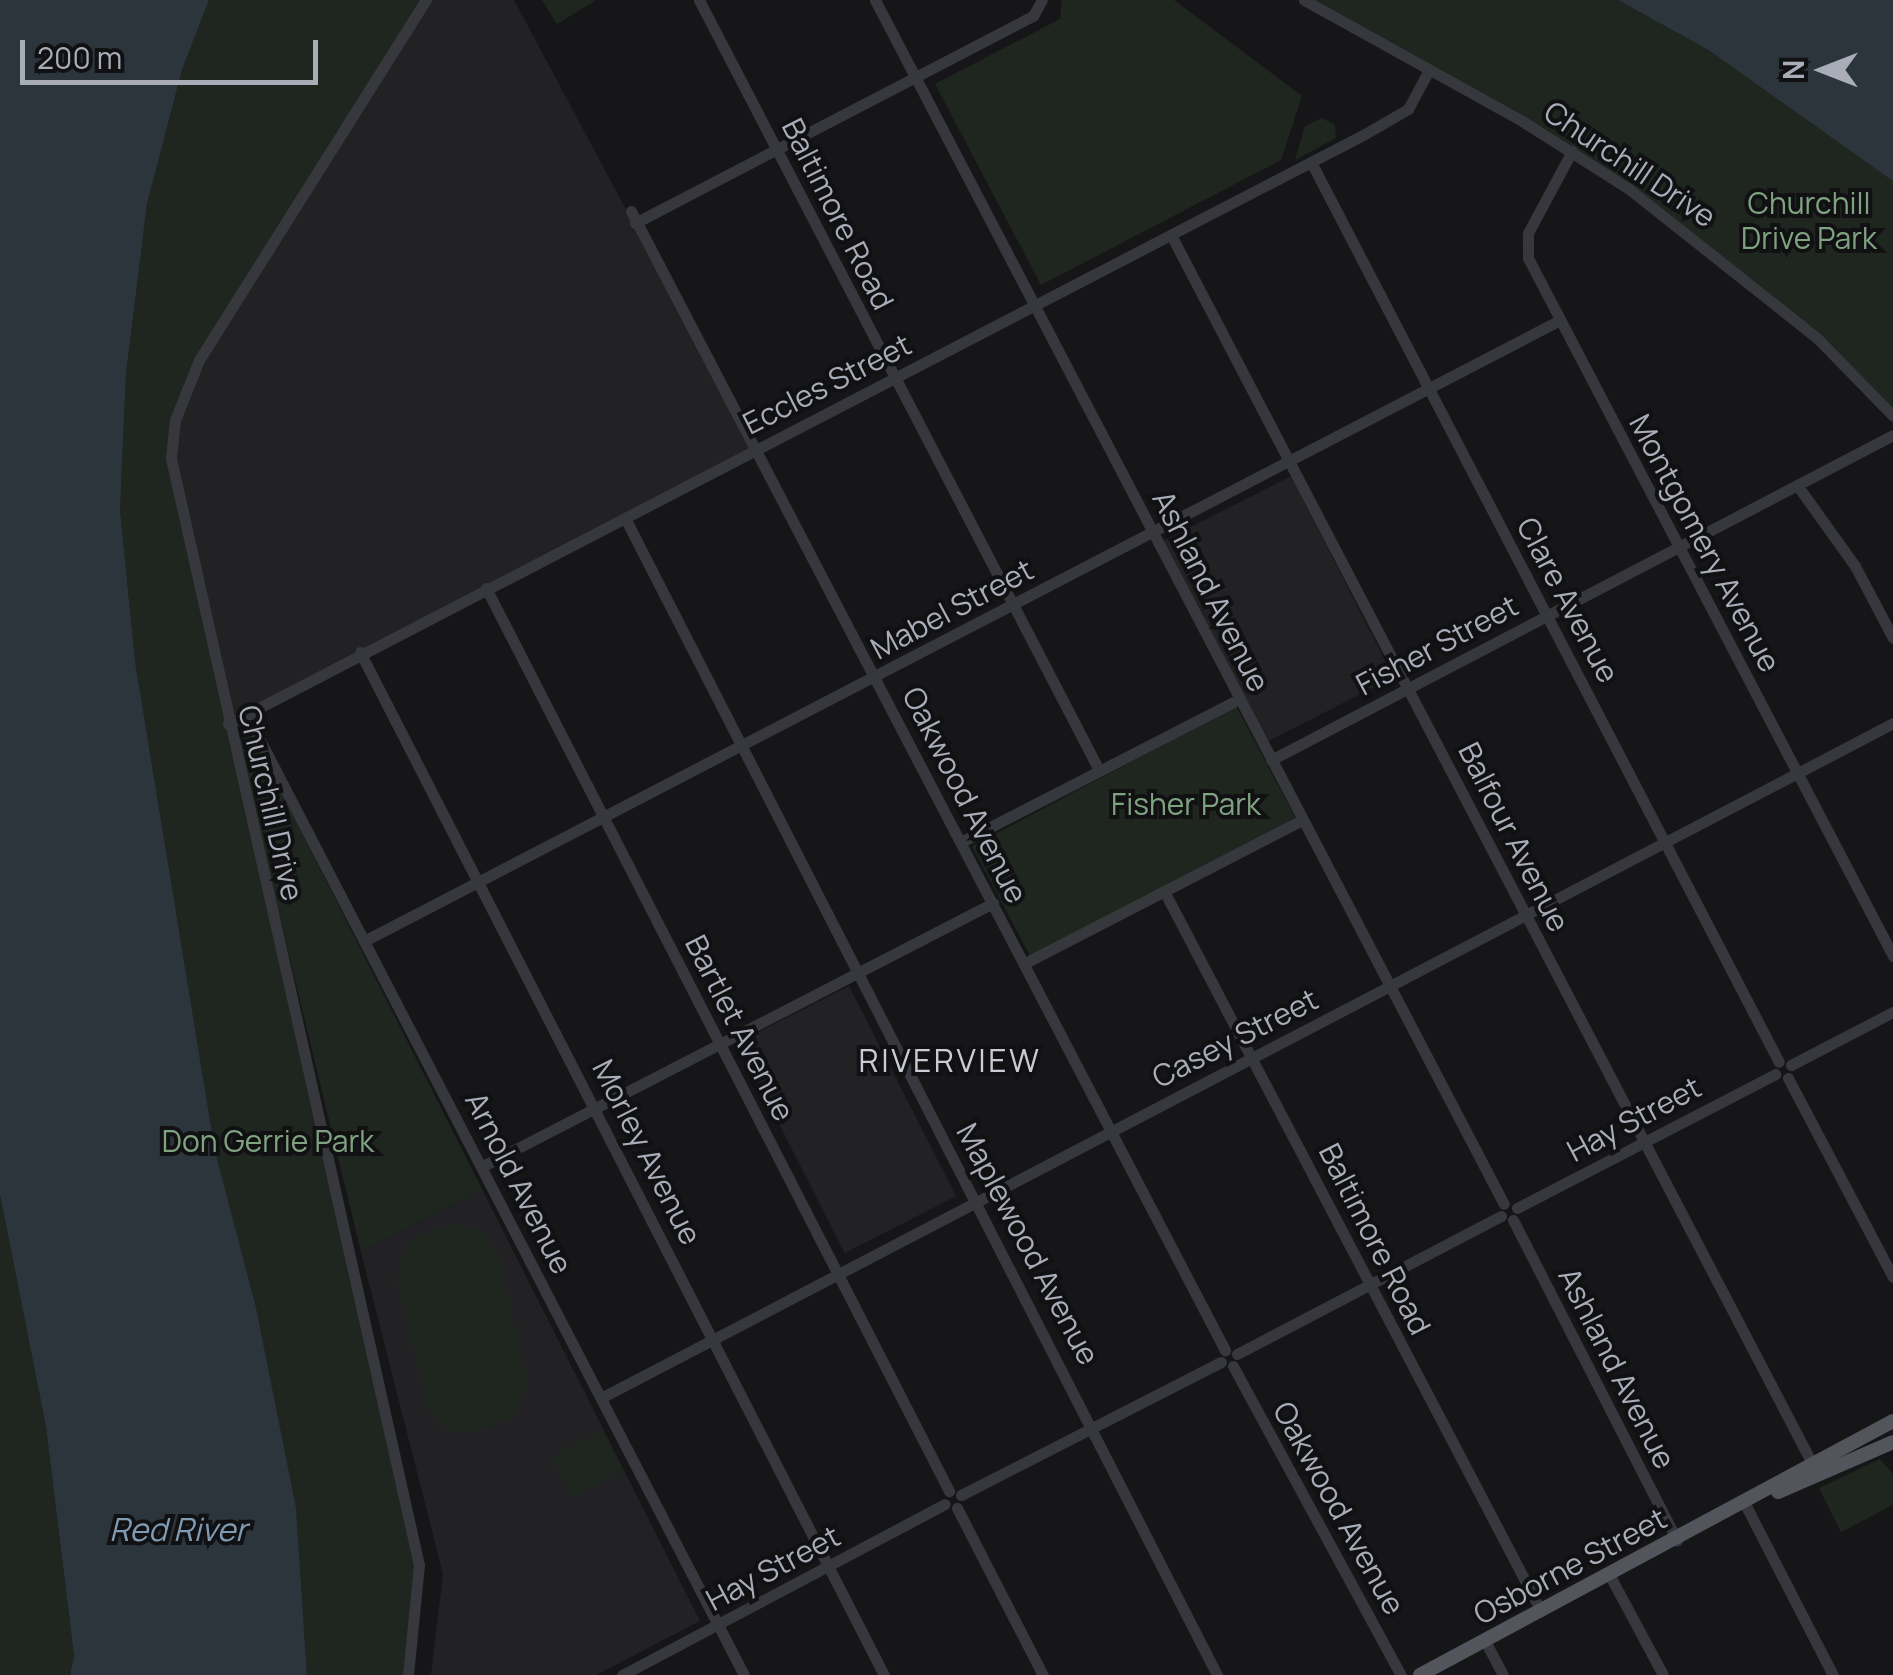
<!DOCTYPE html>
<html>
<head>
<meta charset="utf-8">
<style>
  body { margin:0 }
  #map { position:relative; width:1893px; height:1675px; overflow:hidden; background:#161618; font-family:Manrope,sans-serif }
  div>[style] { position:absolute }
  .built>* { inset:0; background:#222225; transform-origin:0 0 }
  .green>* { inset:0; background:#1e261f; transform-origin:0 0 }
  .water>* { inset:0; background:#2c353c }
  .minor>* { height:11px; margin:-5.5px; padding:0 5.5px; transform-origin:5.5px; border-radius:5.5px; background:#37383d }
  .major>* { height:14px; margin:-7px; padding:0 7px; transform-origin:7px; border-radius:7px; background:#53555c }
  span { translate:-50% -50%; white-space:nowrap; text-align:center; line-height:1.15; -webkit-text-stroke:8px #111113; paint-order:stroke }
  .street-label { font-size:30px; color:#a8adb8 }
  .park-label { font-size:30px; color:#7fa381 }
  .neighbourhood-label { font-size:32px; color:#c9ccd4; letter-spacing:2.5px }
  .water-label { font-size:32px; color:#7f9bb3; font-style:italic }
  .north { position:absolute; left:1773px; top:20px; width:100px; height:100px; -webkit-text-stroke:8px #111113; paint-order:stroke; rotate:270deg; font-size:28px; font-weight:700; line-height:40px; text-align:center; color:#a8adb8 }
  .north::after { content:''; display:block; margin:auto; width:35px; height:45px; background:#a8adb8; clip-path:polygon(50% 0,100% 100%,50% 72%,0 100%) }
  .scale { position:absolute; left:20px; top:40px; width:298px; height:45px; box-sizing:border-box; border:5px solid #a8adb8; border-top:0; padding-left:12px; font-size:30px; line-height:35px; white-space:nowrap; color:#a8adb8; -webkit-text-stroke:8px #111113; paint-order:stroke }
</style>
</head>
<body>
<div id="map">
  <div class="built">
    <i style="clip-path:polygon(426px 0,514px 0,754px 449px,228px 724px,172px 439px,185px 386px)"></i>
    <i style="left:1291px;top:476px;width:226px;height:144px;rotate:63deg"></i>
    <i style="left:849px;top:986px;width:236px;height:125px;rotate:63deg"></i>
    <i style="clip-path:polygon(482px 1189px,700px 1621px,596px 1675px,431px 1675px,443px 1574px,361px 1252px)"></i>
  </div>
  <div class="green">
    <i style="clip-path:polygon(209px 0,426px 0,199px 360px,172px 439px,419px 1565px,408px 1675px,307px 1675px,296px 1507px,256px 1307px,215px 1151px,135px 661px,120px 510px,126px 374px,147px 204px,182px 70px)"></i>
    <i style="clip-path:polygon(542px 0,596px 0,557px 24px)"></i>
    <i style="clip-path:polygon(1062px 0,1174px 0,1302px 96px,1281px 160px,1041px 285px,935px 84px,1060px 19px)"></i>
    <i style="clip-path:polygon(1304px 0,1618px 0,1710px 51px,1850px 145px,1893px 181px,1893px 416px,1817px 338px,1629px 189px)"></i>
    <i style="clip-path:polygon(1322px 118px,1335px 125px,1336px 138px,1295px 160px,1305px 126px)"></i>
    <i style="left:1236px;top:706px;width:127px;height:299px;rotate:62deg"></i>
    <i style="clip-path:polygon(252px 734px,482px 1189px,361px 1252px,241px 758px,240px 740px)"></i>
    <i style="clip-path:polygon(0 1195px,46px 1427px,74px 1656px,70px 1675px,0 1675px)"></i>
    <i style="clip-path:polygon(447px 1224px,475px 1227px,497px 1250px,527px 1380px,523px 1401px,511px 1419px,466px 1433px,447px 1429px,429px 1412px,397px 1283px,405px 1243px)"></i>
    <i style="left:601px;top:1431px;width:45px;height:56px;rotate:62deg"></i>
    <i style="clip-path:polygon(1880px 1459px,1893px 1474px,1893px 1505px,1841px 1532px,1819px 1488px)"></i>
  </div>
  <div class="water">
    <i style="clip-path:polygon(0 0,209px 0,182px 70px,147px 204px,126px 374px,120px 510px,135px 661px,215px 1151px,256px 1307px,296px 1507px,307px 1675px,70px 1675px,74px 1656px,46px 1427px,0 1195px)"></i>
    <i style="clip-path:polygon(1618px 0,1893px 0,1893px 181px,1710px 51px)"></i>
  </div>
  <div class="minor">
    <i style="left:699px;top:0;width:868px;rotate:62.55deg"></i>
    <i style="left:875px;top:0;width:1358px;rotate:62.42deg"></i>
    <i style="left:1304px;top:0;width:249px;rotate:29deg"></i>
    <i style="left:1522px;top:121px;width:127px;rotate:32.4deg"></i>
    <i style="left:1629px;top:189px;width:240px;rotate:38.4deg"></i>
    <i style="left:1817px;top:338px;width:109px;rotate:45.7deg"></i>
    <i style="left:1572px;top:151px;width:93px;rotate:118.2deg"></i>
    <i style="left:1528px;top:233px;width:25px;rotate:90deg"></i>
    <i style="left:1528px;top:258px;width:788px;rotate:62.39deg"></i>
    <i style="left:1311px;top:162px;width:1014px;rotate:62.53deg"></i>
    <i style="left:631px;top:211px;width:1285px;rotate:62.46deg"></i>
    <i style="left:635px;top:223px;width:449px;rotate:-27.5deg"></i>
    <i style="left:1033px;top:16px;width:18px;rotate:-61deg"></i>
    <i style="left:1171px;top:235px;width:1385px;rotate:62.44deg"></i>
    <i style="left:1797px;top:485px;width:100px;rotate:54.4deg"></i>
    <i style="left:1855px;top:566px;width:81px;rotate:62.2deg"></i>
    <i style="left:625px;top:518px;width:1300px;rotate:62.9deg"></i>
    <i style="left:486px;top:588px;width:1015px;rotate:62.85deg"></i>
    <i style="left:360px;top:652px;width:1149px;rotate:62.88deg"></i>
    <i style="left:247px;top:715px;width:1081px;rotate:62.63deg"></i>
    <i style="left:228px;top:724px;width:1279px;rotate:-27.43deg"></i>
    <i style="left:1363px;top:135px;width:52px;rotate:-30deg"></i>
    <i style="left:1408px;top:109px;width:44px;rotate:-61.7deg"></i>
    <i style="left:1271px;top:760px;width:702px;rotate:-27.59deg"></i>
    <i style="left:961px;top:842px;width:313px;rotate:-27.2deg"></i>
    <i style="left:1164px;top:891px;width:813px;rotate:62.36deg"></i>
    <i style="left:366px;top:940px;width:1345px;rotate:-27.44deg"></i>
    <i style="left:1025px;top:963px;width:312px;rotate:-27.3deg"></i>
    <i style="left:1791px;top:1065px;width:115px;rotate:-27.5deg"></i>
    <i style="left:1788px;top:1078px;width:225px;rotate:62.2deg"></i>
    <i style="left:483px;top:1166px;width:574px;rotate:-27.28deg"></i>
    <i style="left:1517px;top:1208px;width:291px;rotate:-27.4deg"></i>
    <i style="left:1513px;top:1220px;width:360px;rotate:62.9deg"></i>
    <i style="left:1237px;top:1354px;width:298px;rotate:-27.6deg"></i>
    <i style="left:1233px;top:1366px;width:352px;rotate:61.5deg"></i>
    <i style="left:601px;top:1398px;width:1458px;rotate:-27.58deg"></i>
    <i style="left:961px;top:1495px;width:292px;rotate:-27.1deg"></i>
    <i style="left:1745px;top:1504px;width:192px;rotate:62.8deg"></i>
    <i style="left:957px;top:1508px;width:188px;rotate:62.8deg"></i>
    <i style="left:1610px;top:1576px;width:112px;rotate:61.8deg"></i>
    <i style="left:1485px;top:1641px;width:38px;rotate:62deg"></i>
    <i style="left:408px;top:1675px;width:111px;rotate:-84.3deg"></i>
    <i style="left:419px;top:1565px;width:1134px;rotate:-102.63deg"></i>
    <i style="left:171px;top:458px;width:38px;rotate:-84deg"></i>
    <i style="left:175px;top:420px;width:65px;rotate:-68.2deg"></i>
    <i style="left:199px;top:360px;width:426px;rotate:-57.8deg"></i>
    <i style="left:622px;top:1675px;width:365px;rotate:-27.9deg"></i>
  </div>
  <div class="major">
    <i style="left:1778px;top:1492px;width:125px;rotate:-23.5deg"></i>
    <i style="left:1420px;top:1675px;width:537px;rotate:-28.24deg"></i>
  </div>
  <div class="street-label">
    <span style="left:1630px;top:164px;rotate:34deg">Churchill Drive</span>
    <span style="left:838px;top:214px;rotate:63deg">Baltimore Road</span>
    <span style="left:827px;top:384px;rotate:-27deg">Eccles Street</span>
    <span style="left:1705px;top:543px;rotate:62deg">Montgomery Avenue</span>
    <span style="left:1211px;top:591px;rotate:63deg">Ashland Avenue</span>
    <span style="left:1568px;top:600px;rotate:62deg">Clare Avenue</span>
    <span style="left:952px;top:609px;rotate:-28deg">Mabel Street</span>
    <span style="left:1437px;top:645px;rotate:-28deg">Fisher Street</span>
    <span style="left:965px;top:795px;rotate:63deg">Oakwood Avenue</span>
    <span style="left:271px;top:803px;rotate:77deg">Churchill Drive</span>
    <span style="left:1514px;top:837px;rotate:63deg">Balfour Avenue</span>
    <span style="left:740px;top:1028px;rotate:63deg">Bartlet Avenue</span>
    <span style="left:1235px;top:1038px;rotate:-27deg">Casey Street</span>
    <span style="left:1634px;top:1119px;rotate:-28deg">Hay Street</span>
    <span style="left:647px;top:1152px;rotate:63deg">Morley Avenue</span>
    <span style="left:519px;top:1183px;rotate:63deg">Arnold Avenue</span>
    <span style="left:1375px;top:1239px;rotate:63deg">Baltimore Road</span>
    <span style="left:1028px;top:1244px;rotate:62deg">Maplewood Avenue</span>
    <span style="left:1617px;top:1368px;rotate:63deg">Ashland Avenue</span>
    <span style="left:1339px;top:1508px;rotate:61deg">Oakwood Avenue</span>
    <span style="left:1570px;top:1566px;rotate:-28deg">Osborne Street</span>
    <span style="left:773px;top:1568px;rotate:-28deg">Hay Street</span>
  </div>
  <div class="park-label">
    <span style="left:1809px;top:220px">Churchill<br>Drive Park</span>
    <span style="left:1186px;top:804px">Fisher Park</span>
    <span style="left:268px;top:1141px">Don Gerrie Park</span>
  </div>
  <div class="neighbourhood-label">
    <span style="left:950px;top:1060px">RIVERVIEW</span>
  </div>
  <div class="water-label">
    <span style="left:178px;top:1529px">Red River</span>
  </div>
  <div class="north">N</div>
  <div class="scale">200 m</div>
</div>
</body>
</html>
